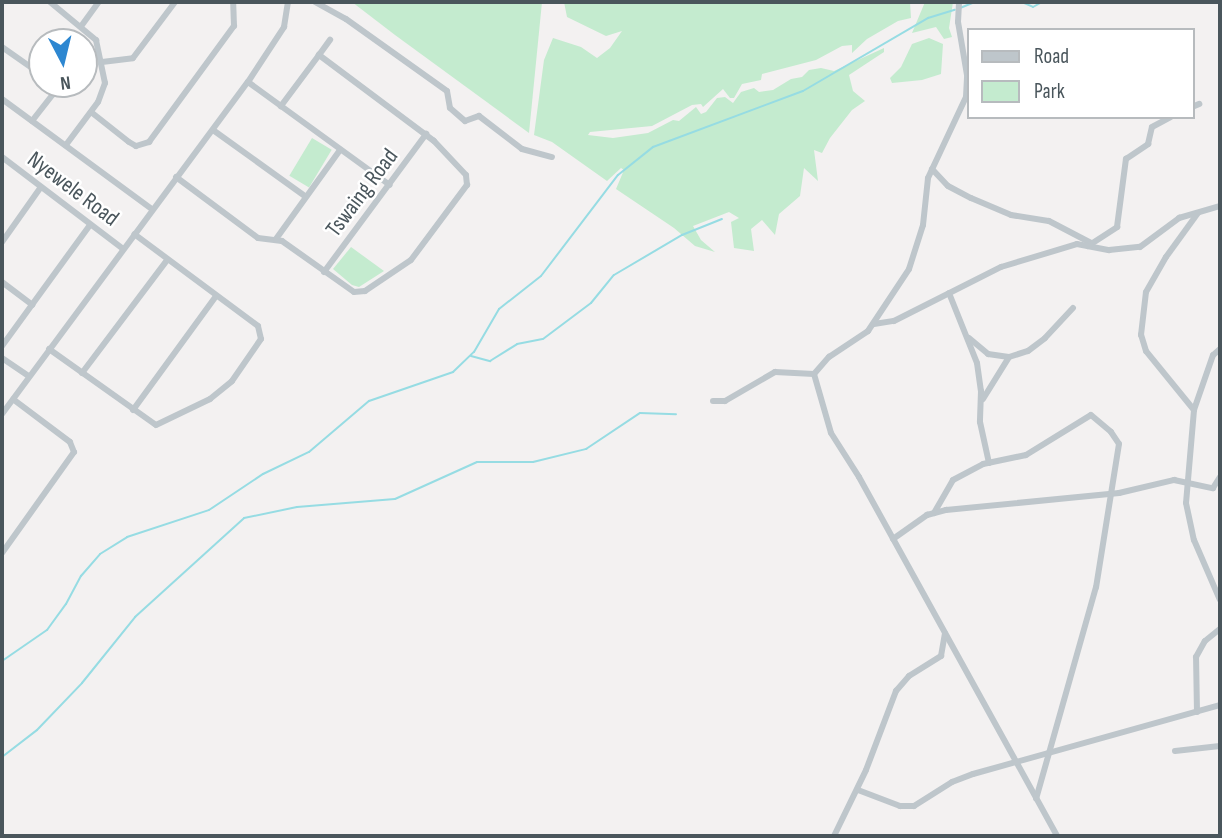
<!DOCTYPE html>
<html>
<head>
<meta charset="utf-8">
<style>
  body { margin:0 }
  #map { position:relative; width:1222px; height:838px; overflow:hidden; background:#f3f1f1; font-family:"Sofia Sans Condensed",sans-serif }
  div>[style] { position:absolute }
  .green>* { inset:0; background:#c4ebcf; transform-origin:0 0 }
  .stream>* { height:2px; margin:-1px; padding:0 1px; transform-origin:1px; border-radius:1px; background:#96dce3 }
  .street>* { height:6px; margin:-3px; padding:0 3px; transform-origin:3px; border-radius:3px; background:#bec6cb }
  span { translate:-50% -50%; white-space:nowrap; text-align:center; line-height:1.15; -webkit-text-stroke:5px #fff; paint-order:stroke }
  .street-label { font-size:23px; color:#4a565c }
  .frame { position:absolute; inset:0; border:4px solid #4a565c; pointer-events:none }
  .legend { position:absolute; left:967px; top:28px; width:228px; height:91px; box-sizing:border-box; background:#fff; border:2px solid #b7bbbe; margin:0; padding:9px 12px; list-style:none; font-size:21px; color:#4a565c }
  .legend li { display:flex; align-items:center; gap:14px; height:35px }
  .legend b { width:35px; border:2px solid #b7bbbe }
  .north { position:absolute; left:28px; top:28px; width:70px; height:70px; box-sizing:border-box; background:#fff; border:2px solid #b7bbbe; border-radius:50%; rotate:173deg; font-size:19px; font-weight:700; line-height:28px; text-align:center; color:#4a565c }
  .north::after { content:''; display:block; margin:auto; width:24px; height:32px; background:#2d87d1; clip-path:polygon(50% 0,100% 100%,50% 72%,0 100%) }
</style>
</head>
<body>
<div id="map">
  <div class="green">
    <i style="clip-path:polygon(352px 2px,542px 2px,529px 133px,395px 35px)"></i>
    <i style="clip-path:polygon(564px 2px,910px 2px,911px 18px,898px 21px,867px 39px,852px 53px,852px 45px,842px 46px,816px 60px,762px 74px,761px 80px,742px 84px,734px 98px,730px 98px,723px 89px,703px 107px,701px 104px,692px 105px,652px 126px,590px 132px,588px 135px,613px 138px,648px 133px,673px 120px,679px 121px,696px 107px,701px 114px,706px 112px,717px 98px,725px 97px,733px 103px,741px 92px,754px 88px,759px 92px,773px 90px,791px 79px,802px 77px,809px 70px,821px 68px,834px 71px,884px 48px,884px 52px,849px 75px,853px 91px,865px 101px,852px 110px,830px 138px,822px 153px,814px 150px,818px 181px,804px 168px,800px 196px,779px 214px,775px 235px,762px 220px,751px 229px,754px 251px,734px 248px,731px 222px,739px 218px,729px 212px,693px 226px,701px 240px,715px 252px,695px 246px,674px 228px,616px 189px,624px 170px,621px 168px,607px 181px,552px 142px,534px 135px,544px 60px,553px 38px,581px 47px,597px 58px,610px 48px,622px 31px,606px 36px,567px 17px)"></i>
    <i style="clip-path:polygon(925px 2px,953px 2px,949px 28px,952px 37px,944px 39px,936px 27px,912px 33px)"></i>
    <i style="clip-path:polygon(929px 38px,943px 44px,941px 74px,922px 80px,892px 83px,890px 78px,901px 67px,912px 44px)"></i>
    <i style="left:312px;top:138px;width:23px;height:44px;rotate:31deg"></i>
    <i style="clip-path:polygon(351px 247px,384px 271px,359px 287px,352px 285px,333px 269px)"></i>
  </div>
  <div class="stream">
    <i style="left:1022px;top:2px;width:12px;rotate:24deg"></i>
    <i style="left:1033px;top:7px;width:10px;rotate:-29deg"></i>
    <i style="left:960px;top:8px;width:16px;rotate:-22deg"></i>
    <i style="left:471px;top:356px;width:20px;rotate:15deg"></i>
    <i style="left:490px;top:361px;width:32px;rotate:-32deg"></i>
    <i style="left:517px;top:344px;width:26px;rotate:-11deg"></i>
    <i style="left:543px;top:339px;width:60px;rotate:-36.9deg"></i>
    <i style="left:591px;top:303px;width:36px;rotate:-51deg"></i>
    <i style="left:614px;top:275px;width:79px;rotate:-30.5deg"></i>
    <i style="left:682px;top:235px;width:43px;rotate:-21.8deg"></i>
    <i style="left:2px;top:661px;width:55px;rotate:-34.6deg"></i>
    <i style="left:47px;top:630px;width:32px;rotate:-54deg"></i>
    <i style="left:66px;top:604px;width:32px;rotate:-62deg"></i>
    <i style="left:81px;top:576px;width:29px;rotate:-49deg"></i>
    <i style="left:100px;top:554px;width:32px;rotate:-32deg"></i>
    <i style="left:127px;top:537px;width:86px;rotate:-18.2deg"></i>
    <i style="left:209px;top:510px;width:65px;rotate:-33.7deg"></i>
    <i style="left:263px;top:474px;width:51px;rotate:-25.6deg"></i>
    <i style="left:309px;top:452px;width:79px;rotate:-40.4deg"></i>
    <i style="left:369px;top:401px;width:89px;rotate:-19deg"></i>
    <i style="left:453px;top:372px;width:29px;rotate:-44deg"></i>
    <i style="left:474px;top:352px;width:50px;rotate:-59.8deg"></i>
    <i style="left:499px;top:309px;width:53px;rotate:-38.2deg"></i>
    <i style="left:541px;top:276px;width:127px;rotate:-52.7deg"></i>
    <i style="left:618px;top:175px;width:45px;rotate:-38.7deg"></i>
    <i style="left:653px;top:147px;width:160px;rotate:-20.5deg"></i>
    <i style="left:803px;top:91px;width:145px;rotate:-30.3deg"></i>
    <i style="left:928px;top:18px;width:28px;rotate:-17deg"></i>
    <i style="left:2px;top:757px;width:44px;rotate:-37.6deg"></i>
    <i style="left:37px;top:730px;width:65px;rotate:-46.2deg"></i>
    <i style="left:82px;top:683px;width:85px;rotate:-51.2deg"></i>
    <i style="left:135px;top:617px;width:147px;rotate:-42.2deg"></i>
    <i style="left:244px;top:518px;width:54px;rotate:-11.7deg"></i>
    <i style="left:297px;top:507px;width:98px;rotate:-4.7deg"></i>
    <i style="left:395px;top:499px;width:90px;rotate:-24.3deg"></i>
    <i style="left:477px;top:462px;width:56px"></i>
    <i style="left:533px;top:462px;width:55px;rotate:-13.8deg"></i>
    <i style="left:586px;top:449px;width:65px;rotate:-33.7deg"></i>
    <i style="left:640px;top:413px;width:36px;rotate:2deg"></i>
  </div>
  <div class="street">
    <i style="left:50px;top:2px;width:60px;rotate:39.6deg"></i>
    <i style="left:96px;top:40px;width:44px;rotate:78.2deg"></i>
    <i style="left:105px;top:83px;width:20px;rotate:110deg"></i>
    <i style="left:98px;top:102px;width:54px;rotate:126.7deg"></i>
    <i style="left:315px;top:2px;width:35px;rotate:29deg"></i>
    <i style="left:346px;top:19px;width:124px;rotate:35.5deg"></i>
    <i style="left:447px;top:91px;width:17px;rotate:80deg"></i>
    <i style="left:450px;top:108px;width:20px;rotate:41deg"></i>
    <i style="left:465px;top:121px;width:15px;rotate:-20deg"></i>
    <i style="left:479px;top:116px;width:54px;rotate:37.5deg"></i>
    <i style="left:522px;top:149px;width:31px;rotate:15deg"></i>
    <i style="left:82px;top:25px;width:29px;rotate:-54deg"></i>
    <i style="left:2px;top:47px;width:49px;rotate:35deg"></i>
    <i style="left:319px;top:55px;width:19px;rotate:-54deg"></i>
    <i style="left:102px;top:62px;width:31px;rotate:-7deg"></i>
    <i style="left:133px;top:58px;width:70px;rotate:-53.1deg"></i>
    <i style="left:248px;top:82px;width:175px;rotate:36deg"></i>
    <i style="left:2px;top:99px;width:186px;rotate:36.3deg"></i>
    <i style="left:1192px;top:107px;width:8px;rotate:-23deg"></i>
    <i style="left:91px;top:112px;width:48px;rotate:38.3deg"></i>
    <i style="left:129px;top:142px;width:8px;rotate:30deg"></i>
    <i style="left:136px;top:146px;width:14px;rotate:-17deg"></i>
    <i style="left:149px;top:142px;width:144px;rotate:-53.8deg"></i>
    <i style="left:234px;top:26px;width:24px;rotate:-92deg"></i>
    <i style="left:32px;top:121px;width:33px;rotate:-52deg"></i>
    <i style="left:52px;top:95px;width:11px;rotate:-90deg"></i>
    <i style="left:213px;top:130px;width:113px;rotate:35.7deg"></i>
    <i style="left:2px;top:157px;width:152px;rotate:37.2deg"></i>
    <i style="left:932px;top:169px;width:23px;rotate:47deg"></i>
    <i style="left:948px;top:186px;width:26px;rotate:28deg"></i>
    <i style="left:971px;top:198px;width:43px;rotate:23deg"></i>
    <i style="left:1011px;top:215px;width:38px;rotate:9deg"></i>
    <i style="left:1049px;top:221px;width:47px;rotate:27.6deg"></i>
    <i style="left:176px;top:177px;width:102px;rotate:36.6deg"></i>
    <i style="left:258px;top:238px;width:24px;rotate:7deg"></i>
    <i style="left:282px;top:241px;width:88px;rotate:35.3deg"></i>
    <i style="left:354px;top:292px;width:11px;rotate:-5deg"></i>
    <i style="left:365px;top:291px;width:55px;rotate:-34deg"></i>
    <i style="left:411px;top:260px;width:94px;rotate:-53.3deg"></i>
    <i style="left:467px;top:185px;width:10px;rotate:-96deg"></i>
    <i style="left:466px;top:175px;width:47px;rotate:-133.3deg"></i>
    <i style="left:434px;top:141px;width:144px;rotate:-143.2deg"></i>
    <i style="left:319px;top:55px;width:64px;rotate:126.7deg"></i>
    <i style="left:276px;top:239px;width:110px;rotate:-54.3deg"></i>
    <i style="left:2px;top:242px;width:67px;rotate:-54.7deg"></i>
    <i style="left:1088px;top:246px;width:35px;rotate:-33deg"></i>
    <i style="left:1117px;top:227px;width:69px;rotate:-82.5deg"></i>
    <i style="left:1126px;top:159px;width:27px;rotate:-34deg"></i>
    <i style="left:1148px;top:144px;width:17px;rotate:-77deg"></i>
    <i style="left:1152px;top:127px;width:21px;rotate:-28deg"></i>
    <i style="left:324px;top:272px;width:172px;rotate:-53.5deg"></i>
    <i style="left:2px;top:282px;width:38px;rotate:37deg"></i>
    <i style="left:949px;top:293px;width:75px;rotate:68.2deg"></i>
    <i style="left:977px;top:363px;width:28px;rotate:82deg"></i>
    <i style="left:981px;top:391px;width:31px;rotate:92deg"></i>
    <i style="left:980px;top:422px;width:42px;rotate:77.6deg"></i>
    <i style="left:874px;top:324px;width:20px;rotate:-9deg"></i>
    <i style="left:894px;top:321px;width:120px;rotate:-26.8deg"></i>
    <i style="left:1001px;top:267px;width:79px;rotate:-16.8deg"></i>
    <i style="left:1077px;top:244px;width:33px;rotate:11deg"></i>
    <i style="left:1109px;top:250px;width:31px;rotate:-6deg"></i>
    <i style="left:1140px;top:247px;width:49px;rotate:-36.6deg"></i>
    <i style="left:1179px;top:218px;width:43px;rotate:-16.3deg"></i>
    <i style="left:969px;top:338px;width:25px;rotate:40deg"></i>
    <i style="left:988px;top:354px;width:21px;rotate:8deg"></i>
    <i style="left:1009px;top:357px;width:20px;rotate:-18deg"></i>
    <i style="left:1028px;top:351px;width:21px;rotate:-37deg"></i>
    <i style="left:1045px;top:338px;width:41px;rotate:-47deg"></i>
    <i style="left:2px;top:346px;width:150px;rotate:-54deg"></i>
    <i style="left:49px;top:349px;width:131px;rotate:35.4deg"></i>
    <i style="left:156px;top:425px;width:60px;rotate:-25.7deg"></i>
    <i style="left:210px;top:399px;width:28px;rotate:-39deg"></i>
    <i style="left:232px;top:381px;width:51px;rotate:-55.4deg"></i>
    <i style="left:261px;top:339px;width:13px;rotate:-103deg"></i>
    <i style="left:258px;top:326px;width:154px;rotate:-143.4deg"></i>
    <i style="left:1220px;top:349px;width:9px;rotate:139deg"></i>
    <i style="left:1213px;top:355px;width:58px;rotate:109.1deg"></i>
    <i style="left:1194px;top:410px;width:93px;rotate:94.9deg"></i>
    <i style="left:1186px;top:503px;width:38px;rotate:78deg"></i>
    <i style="left:1194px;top:540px;width:65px;rotate:66.6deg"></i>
    <i style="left:2px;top:358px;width:32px;rotate:34deg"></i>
    <i style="left:82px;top:373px;width:141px;rotate:-53deg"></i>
    <i style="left:814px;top:374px;width:61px;rotate:73.9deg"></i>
    <i style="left:831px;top:433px;width:52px;rotate:57.5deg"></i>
    <i style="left:859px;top:477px;width:410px;rotate:61.1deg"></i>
    <i style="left:814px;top:374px;width:23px;rotate:-49deg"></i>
    <i style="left:829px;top:357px;width:47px;rotate:-33.7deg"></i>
    <i style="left:868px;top:331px;width:74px;rotate:-56.5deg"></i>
    <i style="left:909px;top:269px;width:46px;rotate:-72.3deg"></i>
    <i style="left:923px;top:225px;width:47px;rotate:-83.9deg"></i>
    <i style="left:928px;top:178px;width:89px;rotate:-64.9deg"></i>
    <i style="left:966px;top:97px;width:22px;rotate:-87deg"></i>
    <i style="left:967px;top:75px;width:54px;rotate:-99.6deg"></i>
    <i style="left:958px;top:22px;width:20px;rotate:-87deg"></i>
    <i style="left:983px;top:399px;width:49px;rotate:-58.2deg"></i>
    <i style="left:713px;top:401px;width:12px"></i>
    <i style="left:725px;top:401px;width:58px;rotate:-30.1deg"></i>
    <i style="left:775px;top:372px;width:39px;rotate:3deg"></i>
    <i style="left:133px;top:410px;width:141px;rotate:-53.9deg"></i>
    <i style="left:1194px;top:410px;width:76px;rotate:-129.1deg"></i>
    <i style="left:1146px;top:351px;width:17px;rotate:-107deg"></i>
    <i style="left:1141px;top:335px;width:43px;rotate:-83.4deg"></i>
    <i style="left:1146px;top:292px;width:40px;rotate:-60.3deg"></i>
    <i style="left:1166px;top:257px;width:54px;rotate:-54deg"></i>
    <i style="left:2px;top:414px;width:413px;rotate:-53.5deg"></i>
    <i style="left:248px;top:82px;width:66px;rotate:-56.8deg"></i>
    <i style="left:284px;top:27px;width:25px;rotate:-81deg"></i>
    <i style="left:934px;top:513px;width:38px;rotate:-60deg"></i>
    <i style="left:953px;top:480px;width:34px;rotate:-28deg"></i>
    <i style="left:983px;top:464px;width:44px;rotate:-11.8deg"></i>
    <i style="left:1026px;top:455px;width:76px;rotate:-31.6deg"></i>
    <i style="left:1091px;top:415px;width:26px;rotate:40deg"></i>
    <i style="left:1111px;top:432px;width:14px;rotate:56deg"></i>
    <i style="left:1119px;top:444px;width:145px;rotate:99.1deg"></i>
    <i style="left:1096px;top:587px;width:220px;rotate:105.8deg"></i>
    <i style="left:893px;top:539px;width:42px;rotate:-35.2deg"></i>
    <i style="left:927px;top:515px;width:20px;rotate:-15deg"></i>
    <i style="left:946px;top:510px;width:174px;rotate:-5.6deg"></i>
    <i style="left:1119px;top:493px;width:57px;rotate:-13.3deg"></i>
    <i style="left:1174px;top:480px;width:40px;rotate:12deg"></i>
    <i style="left:1213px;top:488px;width:13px;rotate:-58deg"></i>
    <i style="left:2px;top:553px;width:124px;rotate:-54.5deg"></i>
    <i style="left:74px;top:452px;width:11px;rotate:-112deg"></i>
    <i style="left:70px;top:442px;width:71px;rotate:-143deg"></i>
    <i style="left:1197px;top:712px;width:55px;rotate:-91deg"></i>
    <i style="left:1196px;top:657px;width:18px;rotate:-61deg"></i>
    <i style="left:1205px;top:641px;width:19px;rotate:-39deg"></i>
    <i style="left:1175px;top:751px;width:45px;rotate:-6.3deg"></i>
    <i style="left:858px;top:790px;width:45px;rotate:20.9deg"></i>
    <i style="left:900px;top:806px;width:14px"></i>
    <i style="left:914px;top:806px;width:45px;rotate:-32.3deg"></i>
    <i style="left:952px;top:782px;width:22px;rotate:-21deg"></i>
    <i style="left:973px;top:774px;width:256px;rotate:-15.6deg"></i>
    <i style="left:834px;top:836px;width:73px;rotate:-64.1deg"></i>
    <i style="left:866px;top:770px;width:85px;rotate:-69.2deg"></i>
    <i style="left:896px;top:691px;width:20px;rotate:-49deg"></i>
    <i style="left:909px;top:676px;width:38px;rotate:-32deg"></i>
    <i style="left:941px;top:656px;width:23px;rotate:-80deg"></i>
  </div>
  <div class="street-label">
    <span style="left:73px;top:189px;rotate:37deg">Nyewele Road</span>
    <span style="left:362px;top:193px;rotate:-53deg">Tswaing Road</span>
  </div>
  <div class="frame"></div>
  <ul class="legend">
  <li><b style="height:9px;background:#bec6cb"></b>Road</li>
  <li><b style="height:19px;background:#c4ebcf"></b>Park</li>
  </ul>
  <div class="north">N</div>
</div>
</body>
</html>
